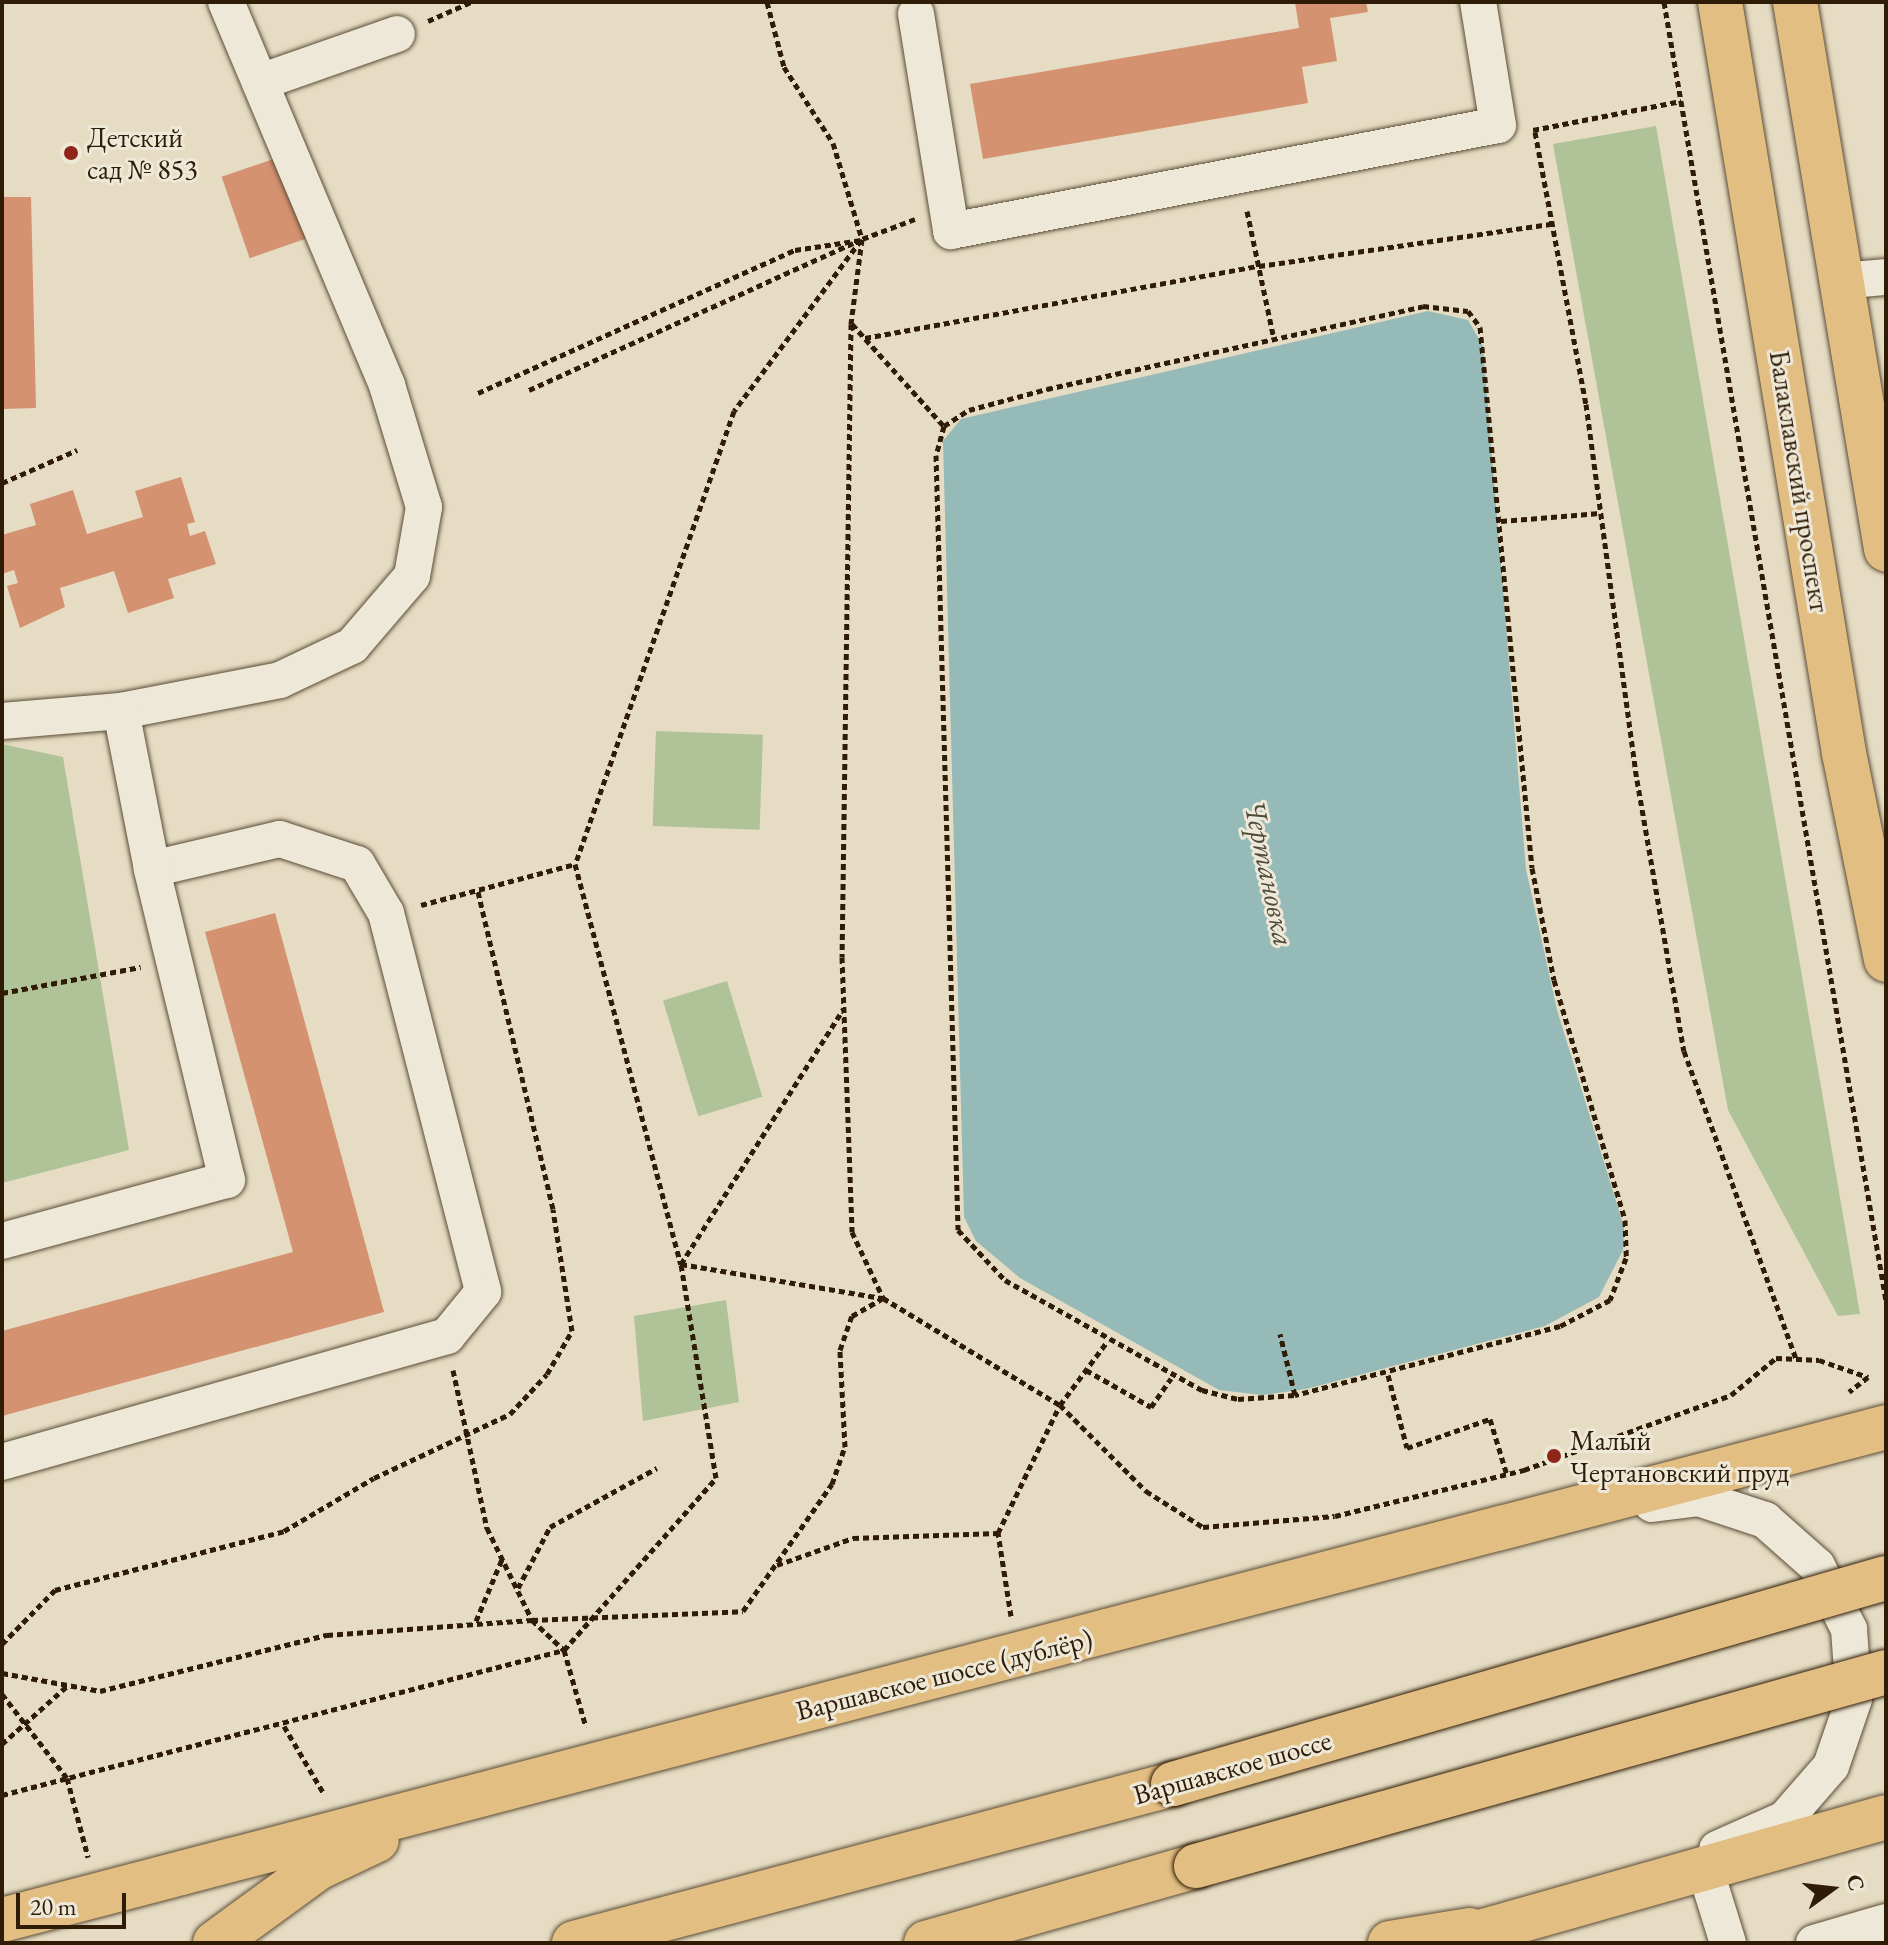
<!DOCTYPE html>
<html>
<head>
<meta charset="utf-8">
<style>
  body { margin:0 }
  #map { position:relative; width:1888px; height:1945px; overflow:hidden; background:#e5dcc3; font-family:"EB Garamond",serif }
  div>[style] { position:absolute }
  .green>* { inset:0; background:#b0c298; transform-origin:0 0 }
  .water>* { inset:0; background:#96bab8 }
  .building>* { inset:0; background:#d49271; transform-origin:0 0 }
  .path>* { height:5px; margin-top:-2.5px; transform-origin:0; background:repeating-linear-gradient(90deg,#2f1c06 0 6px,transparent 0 10px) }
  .roads { filter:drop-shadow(0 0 2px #5c4c35) drop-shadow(0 0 2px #5c4c35) }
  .minor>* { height:36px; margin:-18px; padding:0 18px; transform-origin:18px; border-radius:18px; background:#eee8d8 }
  .major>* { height:44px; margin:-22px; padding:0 22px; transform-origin:22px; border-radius:22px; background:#e2be82 }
  .bridges { filter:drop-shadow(0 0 2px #2f1c06) drop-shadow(0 0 2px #2f1c06) }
  .major-bridge>* { height:44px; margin:-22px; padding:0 22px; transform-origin:22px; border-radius:22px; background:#e2be82 }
  .dots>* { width:22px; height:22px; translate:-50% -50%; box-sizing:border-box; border:4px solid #eee8d8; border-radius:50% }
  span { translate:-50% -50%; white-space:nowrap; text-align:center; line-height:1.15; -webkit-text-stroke:6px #eee8d8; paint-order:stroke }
  .poi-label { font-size:28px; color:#2f1c06 }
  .left { translate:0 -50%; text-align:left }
  .street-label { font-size:28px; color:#2f1c06 }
  .water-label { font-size:30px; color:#4e4b3b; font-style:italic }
  .frame { position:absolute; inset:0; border:4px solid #2f1c06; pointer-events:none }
  .north { position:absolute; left:1792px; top:1849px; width:80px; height:80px; -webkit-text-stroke:6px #eee8d8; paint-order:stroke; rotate:75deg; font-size:22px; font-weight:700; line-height:32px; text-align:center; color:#2f1c06 }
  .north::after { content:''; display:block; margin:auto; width:28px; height:36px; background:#2f1c06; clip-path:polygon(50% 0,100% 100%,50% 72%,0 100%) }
  .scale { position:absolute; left:16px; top:1893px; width:110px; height:36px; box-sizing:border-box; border:4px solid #2f1c06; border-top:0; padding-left:10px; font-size:24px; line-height:28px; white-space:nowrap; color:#2f1c06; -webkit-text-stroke:6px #eee8d8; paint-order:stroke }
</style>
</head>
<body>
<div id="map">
  <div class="green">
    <i style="clip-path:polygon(1656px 126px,1860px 1314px,1838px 1316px,1728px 1110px,1553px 144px)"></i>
    <i style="left:656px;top:731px;width:107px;height:95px;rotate:2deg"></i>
    <i style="clip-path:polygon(2px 744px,63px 757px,129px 1150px,2px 1183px)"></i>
    <i style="left:727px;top:981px;width:121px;height:67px;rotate:73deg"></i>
    <i style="clip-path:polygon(726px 1300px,739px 1402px,643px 1421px,634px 1316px)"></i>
  </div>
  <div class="water">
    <i style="clip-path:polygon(1428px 311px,1468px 320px,1483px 346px,1526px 869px,1557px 1010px,1624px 1227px,1623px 1250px,1599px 1297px,1545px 1326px,1306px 1389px,1262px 1395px,1219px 1390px,1020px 1278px,976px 1241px,964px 1217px,943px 441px,961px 419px)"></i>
  </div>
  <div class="building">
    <i style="clip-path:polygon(1295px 2px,1366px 2px,1368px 12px,1330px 18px,1337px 61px,1302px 67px,1308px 103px,983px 159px,970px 84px,1299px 28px)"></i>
    <i style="left:285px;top:155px;width:86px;height:67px;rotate:71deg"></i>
    <i style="clip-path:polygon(2px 197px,31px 197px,36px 408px,2px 409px)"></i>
    <i style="clip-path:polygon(181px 477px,195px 522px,187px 524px,190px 536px,205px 531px,216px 564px,168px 579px,174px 598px,128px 613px,114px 571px,60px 588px,65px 607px,20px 628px,7px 586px,18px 583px,14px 570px,2px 574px,2px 535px,36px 525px,30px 504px,73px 490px,87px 534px,143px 517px,135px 491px)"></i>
    <i style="clip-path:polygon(275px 913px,384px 1312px,2px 1416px,2px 1331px,293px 1252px,205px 932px)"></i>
  </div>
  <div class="path">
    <i style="left:767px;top:2px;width:67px;rotate:75.3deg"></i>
    <i style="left:784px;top:67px;width:90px;rotate:57.2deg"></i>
    <i style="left:833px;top:143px;width:100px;rotate:73.2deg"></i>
    <i style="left:1664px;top:2px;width:1318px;rotate:80.3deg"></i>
    <i style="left:428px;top:21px;width:47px;rotate:-23.8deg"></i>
    <i style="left:1533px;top:130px;width:151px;rotate:-11.1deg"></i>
    <i style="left:1535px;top:132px;width:277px;rotate:79.4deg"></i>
    <i style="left:1586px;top:404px;width:379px;rotate:82.3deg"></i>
    <i style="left:1637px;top:780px;width:275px;rotate:80.2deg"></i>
    <i style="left:1684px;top:1051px;width:328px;rotate:70deg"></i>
    <i style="left:1247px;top:211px;width:131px;rotate:78.1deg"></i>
    <i style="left:915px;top:219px;width:57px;rotate:159.3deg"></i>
    <i style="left:862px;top:239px;width:86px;rotate:97.4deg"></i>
    <i style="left:851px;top:324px;width:633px;rotate:90.81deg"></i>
    <i style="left:842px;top:957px;width:275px;rotate:87.9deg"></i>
    <i style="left:852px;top:1232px;width:73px;rotate:64.8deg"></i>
    <i style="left:883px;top:1298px;width:207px;rotate:31.2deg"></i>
    <i style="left:1060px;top:1405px;width:122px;rotate:45deg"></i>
    <i style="left:1146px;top:1491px;width:67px;rotate:32.3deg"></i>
    <i style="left:1203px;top:1527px;width:132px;rotate:-4.8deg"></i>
    <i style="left:1335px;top:1516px;width:195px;rotate:-13.7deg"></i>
    <i style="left:1524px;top:1470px;width:220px;rotate:-19.9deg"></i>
    <i style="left:1731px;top:1395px;width:58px;rotate:-39.4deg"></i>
    <i style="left:1776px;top:1358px;width:43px;rotate:2.7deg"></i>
    <i style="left:1819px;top:1360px;width:52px;rotate:19.1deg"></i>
    <i style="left:1868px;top:1377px;width:24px;rotate:142deg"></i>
    <i style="left:861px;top:240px;width:213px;rotate:126.6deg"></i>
    <i style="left:734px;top:411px;width:480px;rotate:109.3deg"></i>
    <i style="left:575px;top:864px;width:414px;rotate:75.2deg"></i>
    <i style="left:681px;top:1264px;width:205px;rotate:9.6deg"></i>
    <i style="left:852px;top:324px;width:137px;rotate:48deg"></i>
    <i style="left:944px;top:426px;width:30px;rotate:105deg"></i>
    <i style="left:936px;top:455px;width:775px;rotate:88.37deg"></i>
    <i style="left:958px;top:1230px;width:69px;rotate:46.8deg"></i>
    <i style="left:1005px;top:1280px;width:226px;rotate:29.2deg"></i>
    <i style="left:1202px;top:1390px;width:37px;rotate:14deg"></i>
    <i style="left:1238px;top:1399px;width:57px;rotate:-4deg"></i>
    <i style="left:1295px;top:1395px;width:63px;rotate:-103.8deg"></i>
    <i style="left:865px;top:338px;width:401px;rotate:-10.4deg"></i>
    <i style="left:1259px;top:266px;width:296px;rotate:-8.2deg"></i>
    <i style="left:529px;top:390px;width:356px;rotate:-24.4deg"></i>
    <i style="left:478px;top:393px;width:348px;rotate:-24.3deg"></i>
    <i style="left:795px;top:250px;width:67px;rotate:-8.6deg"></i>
    <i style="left:944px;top:426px;width:30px;rotate:-33deg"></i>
    <i style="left:969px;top:410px;width:81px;rotate:-15.1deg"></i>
    <i style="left:1047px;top:389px;width:385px;rotate:-12.4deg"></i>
    <i style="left:1423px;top:306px;width:45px;rotate:6.3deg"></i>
    <i style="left:1468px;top:311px;width:20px;rotate:53deg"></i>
    <i style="left:1480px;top:327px;width:543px;rotate:84.51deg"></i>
    <i style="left:1532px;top:868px;width:114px;rotate:78.9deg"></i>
    <i style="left:1554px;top:980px;width:250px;rotate:73.5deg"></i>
    <i style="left:1625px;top:1220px;width:38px;rotate:88deg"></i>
    <i style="left:1626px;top:1258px;width:45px;rotate:110.9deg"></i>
    <i style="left:1610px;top:1300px;width:56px;rotate:152.5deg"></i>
    <i style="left:1560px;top:1326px;width:274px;rotate:165.4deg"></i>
    <i style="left:2px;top:483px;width:82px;rotate:-23.7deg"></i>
    <i style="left:1501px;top:521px;width:99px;rotate:-4.6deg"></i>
    <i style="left:421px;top:905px;width:159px;rotate:-14.9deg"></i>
    <i style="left:2px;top:993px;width:141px;rotate:-10.6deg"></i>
    <i style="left:453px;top:1370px;width:162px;rotate:77.9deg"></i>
    <i style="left:487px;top:1528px;width:102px;rotate:63.9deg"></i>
    <i style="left:532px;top:1620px;width:211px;rotate:-2.4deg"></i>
    <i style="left:743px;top:1611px;width:155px;rotate:-55deg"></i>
    <i style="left:832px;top:1484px;width:39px;rotate:-71deg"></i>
    <i style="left:845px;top:1447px;width:97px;rotate:-93deg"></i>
    <i style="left:840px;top:1350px;width:36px;rotate:-71deg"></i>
    <i style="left:852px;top:1316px;width:34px;rotate:-30deg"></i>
    <i style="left:1086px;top:1370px;width:75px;rotate:29.6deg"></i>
    <i style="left:1151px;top:1407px;width:35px;rotate:-55deg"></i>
    <i style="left:1388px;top:1375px;width:75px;rotate:75.4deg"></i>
    <i style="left:1407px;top:1448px;width:88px;rotate:-19.3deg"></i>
    <i style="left:1490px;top:1419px;width:59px;rotate:73.1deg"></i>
    <i style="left:777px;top:1565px;width:81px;rotate:-19.6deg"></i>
    <i style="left:853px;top:1538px;width:145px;rotate:-2deg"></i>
    <i style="left:518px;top:1588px;width:69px;rotate:-62.3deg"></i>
    <i style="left:550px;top:1527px;width:122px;rotate:-28.9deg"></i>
    <i style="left:1011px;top:1616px;width:84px;rotate:-98.9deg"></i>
    <i style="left:998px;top:1533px;width:142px;rotate:-64.2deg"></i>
    <i style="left:1060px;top:1405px;width:77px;rotate:-53.4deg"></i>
    <i style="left:476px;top:1621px;width:67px;rotate:-67.2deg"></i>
    <i style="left:2px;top:1644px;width:76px;rotate:-45.5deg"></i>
    <i style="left:55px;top:1590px;width:236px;rotate:-14.4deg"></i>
    <i style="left:284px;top:1531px;width:104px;rotate:-30.5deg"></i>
    <i style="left:374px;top:1478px;width:150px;rotate:-25.2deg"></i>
    <i style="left:510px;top:1414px;width:54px;rotate:-47.2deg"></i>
    <i style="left:547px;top:1374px;width:50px;rotate:-59.8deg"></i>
    <i style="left:572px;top:1331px;width:123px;rotate:-98.9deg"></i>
    <i style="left:553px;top:1209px;width:327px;rotate:-103.3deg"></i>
    <i style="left:2px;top:1673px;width:100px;rotate:10.4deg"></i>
    <i style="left:100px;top:1691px;width:234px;rotate:-13.9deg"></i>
    <i style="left:327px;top:1635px;width:206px;rotate:-4.2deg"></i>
    <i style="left:532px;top:1620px;width:44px;rotate:43.2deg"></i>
    <i style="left:564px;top:1650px;width:80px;rotate:74.1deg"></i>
    <i style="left:2px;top:1694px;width:106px;rotate:52.3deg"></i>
    <i style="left:67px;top:1778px;width:82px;rotate:75.1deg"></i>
    <i style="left:284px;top:1726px;width:79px;rotate:59.5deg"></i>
    <i style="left:2px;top:1744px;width:87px;rotate:-41.7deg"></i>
    <i style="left:2px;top:1795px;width:580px;rotate:-14.47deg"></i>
    <i style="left:564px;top:1650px;width:230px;rotate:-48.5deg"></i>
    <i style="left:716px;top:1478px;width:217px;rotate:-99.3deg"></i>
    <i style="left:681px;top:1264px;width:303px;rotate:-57.5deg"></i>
  </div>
  <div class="roads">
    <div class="minor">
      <i style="left:916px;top:14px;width:220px;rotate:80.8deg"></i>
      <i style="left:951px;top:231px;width:557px;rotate:-10.97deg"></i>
      <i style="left:1498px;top:125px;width:125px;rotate:-99.2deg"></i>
      <i style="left:260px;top:82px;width:145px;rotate:-19.3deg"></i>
      <i style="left:1840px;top:281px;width:46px;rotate:-5deg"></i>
      <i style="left:121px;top:711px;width:162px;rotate:-11deg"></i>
      <i style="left:280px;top:680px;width:80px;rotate:-25.3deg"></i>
      <i style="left:352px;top:646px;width:92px;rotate:-49.4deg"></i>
      <i style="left:412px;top:576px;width:70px;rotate:-80.1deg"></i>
      <i style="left:424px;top:507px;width:127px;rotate:-106.9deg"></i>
      <i style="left:387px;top:385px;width:415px;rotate:-112.8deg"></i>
      <i style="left:2px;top:721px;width:119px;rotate:-4.8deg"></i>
      <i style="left:121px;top:711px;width:161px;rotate:78.9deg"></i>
      <i style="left:152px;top:869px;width:131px;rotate:-13.2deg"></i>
      <i style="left:280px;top:839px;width:81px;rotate:18deg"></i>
      <i style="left:357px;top:864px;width:57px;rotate:59.4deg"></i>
      <i style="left:386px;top:913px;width:391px;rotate:75.6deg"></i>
      <i style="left:483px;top:1292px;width:57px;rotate:129.3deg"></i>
      <i style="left:447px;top:1336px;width:462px;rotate:164.2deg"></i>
      <i style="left:2px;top:1241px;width:233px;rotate:-15.2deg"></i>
      <i style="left:227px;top:1180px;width:320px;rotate:-103.6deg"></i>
      <i style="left:1652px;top:1504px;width:46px;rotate:-7.4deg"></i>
      <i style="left:1698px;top:1498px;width:71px;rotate:18.2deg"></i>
      <i style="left:1765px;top:1520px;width:69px;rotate:41.5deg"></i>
      <i style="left:1817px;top:1566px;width:71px;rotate:63.1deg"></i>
      <i style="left:1849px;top:1629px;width:70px;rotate:85.9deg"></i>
      <i style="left:1854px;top:1699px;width:71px;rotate:108.9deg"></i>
      <i style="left:1831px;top:1766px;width:70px;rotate:131deg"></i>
      <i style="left:1785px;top:1819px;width:74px;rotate:156.2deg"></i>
      <i style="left:1705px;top:1869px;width:77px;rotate:72.7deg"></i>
      <i style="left:1814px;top:1943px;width:75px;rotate:-16.3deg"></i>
    </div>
    <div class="major">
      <i style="left:1720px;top:2px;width:761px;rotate:80.62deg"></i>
      <i style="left:1844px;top:753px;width:211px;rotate:78.5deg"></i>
      <i style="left:1795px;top:2px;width:555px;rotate:80.55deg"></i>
      <i style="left:2px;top:1920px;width:1947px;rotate:-14.66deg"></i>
      <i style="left:215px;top:1943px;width:127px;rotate:-36.1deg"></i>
      <i style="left:318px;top:1868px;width:65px;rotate:-25.4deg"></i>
      <i style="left:574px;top:1943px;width:620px;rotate:-14.87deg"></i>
      <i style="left:926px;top:1943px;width:281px;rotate:-15.9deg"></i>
      <i style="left:1390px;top:1943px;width:81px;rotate:-9.2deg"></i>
      <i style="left:1441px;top:1943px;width:462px;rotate:-15.8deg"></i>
    </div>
  </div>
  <div class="bridges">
    <div class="major-bridge">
      <i style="left:1173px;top:1784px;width:742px;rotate:-16.12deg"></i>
      <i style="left:1196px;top:1866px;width:717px;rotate:-15.7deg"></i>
    </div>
  </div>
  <div class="dots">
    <i style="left:71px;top:153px;background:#8f2418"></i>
    <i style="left:1554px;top:1456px;background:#8f2418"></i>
  </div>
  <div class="poi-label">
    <span class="left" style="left:87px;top:153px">Детский<br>сад № 853</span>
    <span class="left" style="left:1570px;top:1456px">Малый<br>Чертановский пруд</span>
  </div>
  <div class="street-label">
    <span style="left:1800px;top:481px;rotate:81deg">Балаклавский проспект</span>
    <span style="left:944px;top:1674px;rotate:-14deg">Варшавское шоссе (дублёр)</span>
    <span style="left:1232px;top:1767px;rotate:-16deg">Варшавское шоссе</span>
  </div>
  <div class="water-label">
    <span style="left:1269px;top:873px;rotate:78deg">Чертановка</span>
  </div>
  <div class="frame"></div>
  <div class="north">С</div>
  <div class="scale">20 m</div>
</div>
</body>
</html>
